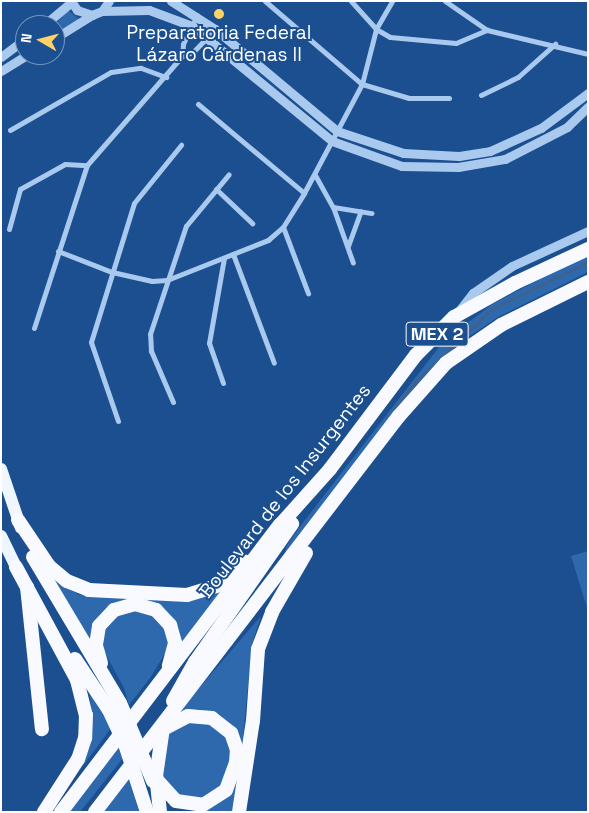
<!DOCTYPE html>
<html>
<head>
<meta charset="utf-8">
<style>
  body { margin:0 }
  #map { position:relative; width:589px; height:813px; overflow:hidden; background:#1b4f8f; font-family:"Space Grotesk",sans-serif }
  div>[style] { position:absolute }
  .green>* { inset:0; background:#2e69ad }
  .stream>* { height:2.5px; margin:-1.25px; padding:0 1.25px; transform-origin:1.25px; border-radius:1.25px; background:#3c6290 }
  .minor>* { height:5px; margin:-2.5px; padding:0 2.5px; transform-origin:2.5px; border-radius:2.5px; background:#a9c9ee }
  .tertiary>* { height:9px; margin:-4.5px; padding:0 4.5px; transform-origin:4.5px; border-radius:4.5px; background:#a9c9ee }
  .primary>* { height:12px; margin:-6px; padding:0 6px; transform-origin:6px; border-radius:6px; background:#f0f6ff }
  .trunk>* { height:14px; margin:-7px; padding:0 7px; transform-origin:7px; border-radius:7px; background:#f8faff }
  .dots>* { width:14px; height:14px; translate:-50% -50%; box-sizing:border-box; border:2px solid #1b4f8f; border-radius:50% }
  span { translate:-50% -50%; white-space:nowrap; text-align:center; line-height:1.15; -webkit-text-stroke:4px #1b4f8f; paint-order:stroke }
  .shield-label span { padding:1px 4px; background:#1b4f8f; border:1px solid; border-radius:4px; -webkit-text-stroke-width:0 }
  .shield-label { font-size:18px; color:#fff; font-weight:700 }
  .poi-label { font-size:19px; color:#fff }
  .street-label { font-size:19px; color:#fff }
  .frame { position:absolute; inset:0; border:2px solid #fff; pointer-events:none }
  .north { position:absolute; left:15px; top:15px; width:50px; height:50px; box-sizing:border-box; background:#1b4f8f; border:1px solid #7695bc; border-radius:50%; rotate:278deg; font-size:14px; font-weight:700; line-height:20px; text-align:center; color:#fff }
  .north::after { content:''; display:block; margin:auto; width:18px; height:22px; background:#ffd166; clip-path:polygon(50% 0,100% 100%,50% 72%,0 100%) }
</style>
</head>
<body>
<div id="map">
  <div class="green">
    <i style="clip-path:polygon(68px 10px,80px 20px,55px 32px,55px 25px)"></i>
    <i style="clip-path:polygon(588px 253px,588px 272px,498px 317px,458px 344px,413px 389px,284px 557px,286px 547px,298px 529px,443px 342px,491px 305px)"></i>
    <i style="clip-path:polygon(588px 551px,588px 611px,571px 556px)"></i>
    <i style="clip-path:polygon(48px 574px,79px 595px,131px 598px,114px 603px,100px 614px,95px 623px,94px 654px)"></i>
    <i style="clip-path:polygon(228px 582px,177px 649px,179px 640px,139px 598px)"></i>
    <i style="clip-path:polygon(140px 608px,161px 620px,168px 642px,166px 652px,150px 678px,129px 705px,124px 688px,104px 651px,103px 635px,112px 616px)"></i>
    <i style="clip-path:polygon(261px 616px,252px 644px,241px 759px,214px 713px,198px 709px,176px 715px)"></i>
    <i style="clip-path:polygon(82px 672px,111px 728px,49px 812px,92px 719px,90px 697px)"></i>
    <i style="clip-path:polygon(197px 718px,224px 732px,231px 747px,229px 777px,207px 799px,182px 799px,162px 781px,165px 736px)"></i>
    <i style="clip-path:polygon(118px 744px,123px 758px,80px 812px,68px 812px)"></i>
    <i style="clip-path:polygon(239px 773px,232px 812px,196px 812px,209px 809px,228px 796px)"></i>
    <i style="clip-path:polygon(131px 776px,139px 812px,104px 812px)"></i>
  </div>
  <div class="stream">
    <i style="left:382px;top:427px;width:54px;rotate:-53.3deg"></i>
    <i style="left:414px;top:384px;width:108px;rotate:-43.9deg"></i>
    <i style="left:492px;top:309px;width:107px;rotate:-26.1deg"></i>
    <i style="left:293px;top:543px;width:44px;rotate:-52.4deg"></i>
  </div>
  <div class="minor">
    <i style="left:265px;top:1px;width:128px;rotate:40.6deg"></i>
    <i style="left:362px;top:84px;width:49px;rotate:16.6deg"></i>
    <i style="left:409px;top:98px;width:40px"></i>
    <i style="left:351px;top:1px;width:38px;rotate:48deg"></i>
    <i style="left:376px;top:29px;width:16px;rotate:30deg"></i>
    <i style="left:390px;top:37px;width:66px;rotate:5.2deg"></i>
    <i style="left:456px;top:43px;width:34px;rotate:-23deg"></i>
    <i style="left:445px;top:1px;width:51px;rotate:34.6deg"></i>
    <i style="left:487px;top:30px;width:104px;rotate:13.4deg"></i>
    <i style="left:182px;top:56px;width:12px;rotate:-85deg"></i>
    <i style="left:183px;top:44px;width:32px;rotate:-64deg"></i>
    <i style="left:481px;top:95px;width:41px;rotate:-25.9deg"></i>
    <i style="left:518px;top:77px;width:50px;rotate:-41.7deg"></i>
    <i style="left:198px;top:104px;width:138px;rotate:40deg"></i>
    <i style="left:10px;top:130px;width:116px;rotate:-29.9deg"></i>
    <i style="left:111px;top:72px;width:30px;rotate:-8deg"></i>
    <i style="left:141px;top:68px;width:27px;rotate:20deg"></i>
    <i style="left:315px;top:175px;width:37px;rotate:61deg"></i>
    <i style="left:333px;top:207px;width:59px;rotate:70.3deg"></i>
    <i style="left:216px;top:189px;width:50px;rotate:43.4deg"></i>
    <i style="left:333px;top:207px;width:39px;rotate:9deg"></i>
    <i style="left:283px;top:227px;width:71px;rotate:69.3deg"></i>
    <i style="left:9px;top:229px;width:41px;rotate:-74.6deg"></i>
    <i style="left:20px;top:189px;width:51px;rotate:-29.1deg"></i>
    <i style="left:65px;top:164px;width:22px;rotate:3deg"></i>
    <i style="left:348px;top:246px;width:37px;rotate:-70deg"></i>
    <i style="left:58px;top:251px;width:58px;rotate:21.3deg"></i>
    <i style="left:112px;top:272px;width:41px;rotate:12.7deg"></i>
    <i style="left:152px;top:281px;width:15px;rotate:-4deg"></i>
    <i style="left:167px;top:280px;width:109px;rotate:-21.6deg"></i>
    <i style="left:268px;top:240px;width:20px;rotate:-41deg"></i>
    <i style="left:283px;top:227px;width:40px;rotate:-58deg"></i>
    <i style="left:304px;top:193px;width:123px;rotate:-62deg"></i>
    <i style="left:362px;top:84px;width:57px;rotate:-75.7deg"></i>
    <i style="left:376px;top:29px;width:32px;rotate:-60deg"></i>
    <i style="left:233px;top:254px;width:116px;rotate:69.4deg"></i>
    <i style="left:34px;top:328px;width:171px;rotate:-72deg"></i>
    <i style="left:87px;top:165px;width:145px;rotate:-48.9deg"></i>
    <i style="left:182px;top:56px;width:12px;rotate:-20deg"></i>
    <i style="left:193px;top:52px;width:32px;rotate:-46deg"></i>
    <i style="left:223px;top:383px;width:42px;rotate:-109.3deg"></i>
    <i style="left:209px;top:343px;width:86px;rotate:-80deg"></i>
    <i style="left:173px;top:402px;width:56px;rotate:-113.3deg"></i>
    <i style="left:151px;top:351px;width:17px;rotate:-93deg"></i>
    <i style="left:150px;top:334px;width:114px;rotate:-71.6deg"></i>
    <i style="left:186px;top:226px;width:67px;rotate:-50.4deg"></i>
    <i style="left:118px;top:421px;width:83px;rotate:-108.9deg"></i>
    <i style="left:91px;top:342px;width:145px;rotate:-72.8deg"></i>
    <i style="left:134px;top:203px;width:75px;rotate:-51deg"></i>
  </div>
  <div class="tertiary">
    <i style="left:71px;top:1px;width:11px;rotate:56deg"></i>
    <i style="left:77px;top:10px;width:16px;rotate:18deg"></i>
    <i style="left:92px;top:15px;width:11px;rotate:-22deg"></i>
    <i style="left:102px;top:11px;width:12px;rotate:-55deg"></i>
    <i style="left:171px;top:1px;width:52px;rotate:32.5deg"></i>
    <i style="left:215px;top:29px;width:159px;rotate:39.9deg"></i>
    <i style="left:337px;top:131px;width:70px;rotate:18.4deg"></i>
    <i style="left:403px;top:153px;width:56px;rotate:3.1deg"></i>
    <i style="left:459px;top:156px;width:31px;rotate:-9deg"></i>
    <i style="left:490px;top:151px;width:56px;rotate:-24.3deg"></i>
    <i style="left:541px;top:128px;width:59px;rotate:-36.7deg"></i>
    <i style="left:102px;top:11px;width:47px;rotate:-1.2deg"></i>
    <i style="left:149px;top:10px;width:46px;rotate:20.4deg"></i>
    <i style="left:192px;top:26px;width:181px;rotate:39.4deg"></i>
    <i style="left:332px;top:141px;width:74px;rotate:19.7deg"></i>
    <i style="left:402px;top:166px;width:56px;rotate:1deg"></i>
    <i style="left:458px;top:167px;width:48px;rotate:-9.7deg"></i>
    <i style="left:505px;top:159px;width:70px;rotate:-27.3deg"></i>
    <i style="left:567px;top:127px;width:29px;rotate:-44deg"></i>
    <i style="left:44px;top:25px;width:35px;rotate:-40deg"></i>
    <i style="left:55px;top:38px;width:44px;rotate:-31.9deg"></i>
    <i style="left:1px;top:57px;width:30px;rotate:-37deg"></i>
    <i style="left:1px;top:71px;width:31px;rotate:-32deg"></i>
    <i style="left:458px;top:312px;width:24px;rotate:-52deg"></i>
    <i style="left:473px;top:293px;width:47px;rotate:-34.7deg"></i>
    <i style="left:512px;top:266px;width:84px;rotate:-24.7deg"></i>
  </div>
  <div class="primary">
    <i style="left:1px;top:469px;width:62px;rotate:71.3deg"></i>
    <i style="left:1px;top:536px;width:34px;rotate:64deg"></i>
  </div>
  <div class="trunk">
    <i style="left:18px;top:520px;width:55px;rotate:56deg"></i>
    <i style="left:49px;top:566px;width:23px;rotate:40deg"></i>
    <i style="left:67px;top:581px;width:24px;rotate:22deg"></i>
    <i style="left:89px;top:590px;width:98px;rotate:2.9deg"></i>
    <i style="left:187px;top:595px;width:30px;rotate:-17deg"></i>
    <i style="left:216px;top:586px;width:38px;rotate:-40deg"></i>
    <i style="left:33px;top:557px;width:170px;rotate:59.2deg"></i>
    <i style="left:120px;top:703px;width:85px;rotate:67.1deg"></i>
    <i style="left:16px;top:567px;width:128px;rotate:61.6deg"></i>
    <i style="left:77px;top:680px;width:36px;rotate:76deg"></i>
    <i style="left:86px;top:715px;width:23px;rotate:92deg"></i>
    <i style="left:85px;top:738px;width:22px;rotate:108deg"></i>
    <i style="left:78px;top:759px;width:63px;rotate:122.7deg"></i>
    <i style="left:27px;top:587px;width:143px;rotate:84deg"></i>
    <i style="left:75px;top:659px;width:61px;rotate:56.3deg"></i>
    <i style="left:109px;top:710px;width:38px;rotate:65deg"></i>
    <i style="left:125px;top:744px;width:71px;rotate:72.1deg"></i>
    <i style="left:101px;top:663px;width:19px;rotate:-106deg"></i>
    <i style="left:96px;top:645px;width:19px;rotate:-81deg"></i>
    <i style="left:99px;top:626px;width:22px;rotate:-47deg"></i>
    <i style="left:114px;top:610px;width:22px;rotate:-16deg"></i>
    <i style="left:135px;top:604px;width:22px;rotate:16deg"></i>
    <i style="left:156px;top:610px;width:21px;rotate:47deg"></i>
    <i style="left:170px;top:625px;width:19px;rotate:74deg"></i>
    <i style="left:175px;top:643px;width:24px;rotate:105deg"></i>
    <i style="left:173px;top:701px;width:45px;rotate:-60.6deg"></i>
    <i style="left:195px;top:662px;width:169px;rotate:-54.9deg"></i>
    <i style="left:157px;top:780px;width:28px;rotate:48deg"></i>
    <i style="left:176px;top:801px;width:27px;rotate:8deg"></i>
    <i style="left:203px;top:805px;width:27px;rotate:-33deg"></i>
    <i style="left:226px;top:790px;width:29px;rotate:-70deg"></i>
    <i style="left:236px;top:763px;width:13px;rotate:-86deg"></i>
    <i style="left:237px;top:750px;width:18px;rotate:-109deg"></i>
    <i style="left:231px;top:733px;width:24px;rotate:-142deg"></i>
    <i style="left:212px;top:718px;width:24px;rotate:-175deg"></i>
    <i style="left:188px;top:716px;width:27px;rotate:152deg"></i>
    <i style="left:61px;top:812px;width:361px;rotate:-52.7deg"></i>
    <i style="left:280px;top:525px;width:75px;rotate:-48.2deg"></i>
    <i style="left:330px;top:469px;width:143px;rotate:-53deg"></i>
    <i style="left:416px;top:355px;width:54px;rotate:-45deg"></i>
    <i style="left:454px;top:317px;width:70px;rotate:-29.1deg"></i>
    <i style="left:515px;top:283px;width:81px;rotate:-25deg"></i>
    <i style="left:95px;top:812px;width:499px;rotate:-52.5deg"></i>
    <i style="left:399px;top:416px;width:71px;rotate:-48.4deg"></i>
    <i style="left:446px;top:363px;width:67px;rotate:-34.6deg"></i>
    <i style="left:501px;top:325px;width:97px;rotate:-26.3deg"></i>
    <i style="left:160px;top:812px;width:36px;rotate:-96deg"></i>
    <i style="left:156px;top:776px;width:49px;rotate:-81.7deg"></i>
    <i style="left:239px;top:812px;width:92px;rotate:-81.3deg"></i>
    <i style="left:253px;top:721px;width:72px;rotate:-86deg"></i>
    <i style="left:258px;top:649px;width:40px;rotate:-69deg"></i>
    <i style="left:272px;top:612px;width:68px;rotate:-60deg"></i>
  </div>
  <div class="dots">
    <i style="left:219px;top:14px;background:#ffd166"></i>
  </div>
  <div class="shield-label">
    <span style="left:437px;top:334px">MEX 2</span>
  </div>
  <div class="poi-label">
    <span style="left:219px;top:44px">Preparatoria Federal<br>Lázaro Cárdenas ll</span>
  </div>
  <div class="street-label">
    <span style="left:285px;top:491px;rotate:-52deg">Boulevard de los Insurgentes</span>
  </div>
  <div class="frame"></div>
  <div class="north">N</div>
</div>
</body>
</html>
